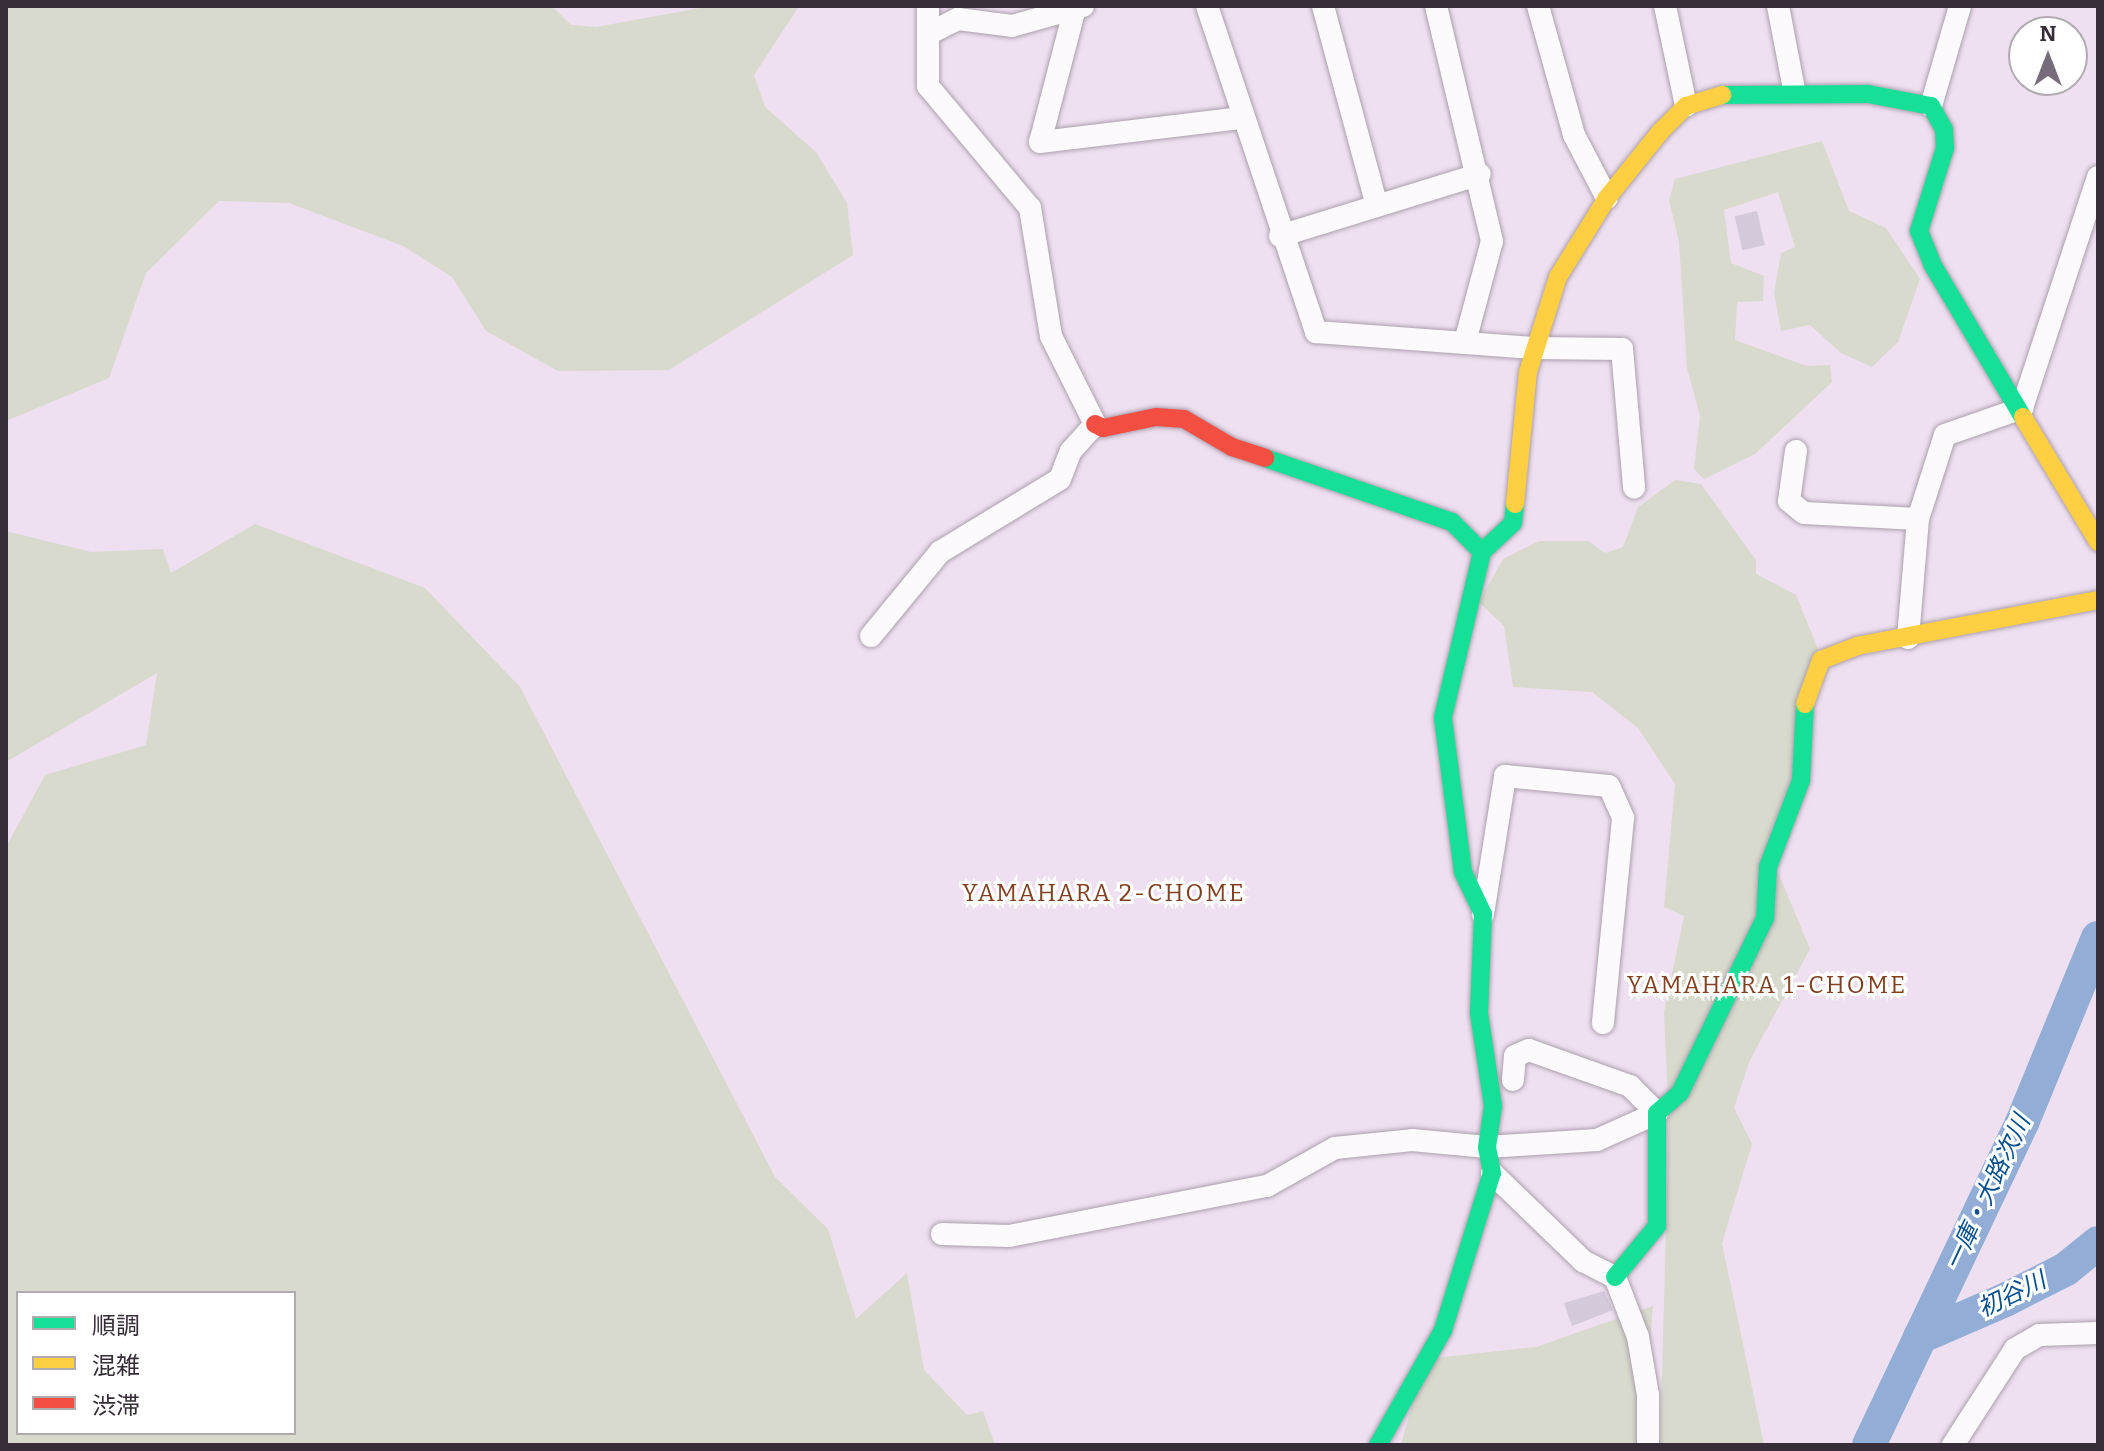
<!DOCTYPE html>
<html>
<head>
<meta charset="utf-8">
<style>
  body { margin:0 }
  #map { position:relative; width:2104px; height:1451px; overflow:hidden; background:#efe0f1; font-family:Bitter,"Noto Sans JP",serif }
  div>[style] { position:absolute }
  .green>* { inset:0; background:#d7dacc }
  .river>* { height:34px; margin:-17px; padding:0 17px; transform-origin:17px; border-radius:17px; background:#92aed6 }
  .building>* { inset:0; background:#d4cadc; transform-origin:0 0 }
  .roads { filter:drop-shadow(0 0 2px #aba0ad) drop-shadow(0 0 2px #aba0ad) }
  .street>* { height:22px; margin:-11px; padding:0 11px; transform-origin:11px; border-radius:11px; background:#fdfafd }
  .fast>* { height:18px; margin:-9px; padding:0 9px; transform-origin:9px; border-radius:9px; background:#16e098 }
  .slow>* { height:18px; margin:-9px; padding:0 9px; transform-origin:9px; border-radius:9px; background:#ffcf43 }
  .jam>* { height:18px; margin:-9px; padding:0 9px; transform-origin:9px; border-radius:9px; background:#f24e42 }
  span { translate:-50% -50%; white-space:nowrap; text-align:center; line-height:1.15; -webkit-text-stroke:6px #fff; paint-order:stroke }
  .neighbourhood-label { font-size:24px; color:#814120; letter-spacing:2px }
  .water-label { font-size:24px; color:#064e8c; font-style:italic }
  .frame { position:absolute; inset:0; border:8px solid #372d38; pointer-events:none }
  .legend { position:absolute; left:16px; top:1291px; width:280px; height:144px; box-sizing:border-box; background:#fff; border:2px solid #afabaf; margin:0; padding:10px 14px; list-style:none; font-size:24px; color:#372d38 }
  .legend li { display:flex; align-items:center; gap:16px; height:40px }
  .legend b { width:40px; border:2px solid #afabaf }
  .north { position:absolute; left:2008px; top:16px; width:80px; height:80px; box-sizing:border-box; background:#fff; border:2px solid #afabaf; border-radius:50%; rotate:0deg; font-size:22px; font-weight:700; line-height:32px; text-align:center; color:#372d38 }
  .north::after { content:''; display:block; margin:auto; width:28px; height:36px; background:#776c79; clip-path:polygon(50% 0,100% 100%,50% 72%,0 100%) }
</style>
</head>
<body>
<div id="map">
  <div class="green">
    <i style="clip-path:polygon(6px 6px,552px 6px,571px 25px,596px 27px,711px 6px,798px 8px,754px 75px,765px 107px,816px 152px,847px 203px,853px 255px,669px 370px,558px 371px,486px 331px,452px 277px,403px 246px,289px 203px,219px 201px,146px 273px,109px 378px,6px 421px)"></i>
    <i style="clip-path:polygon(1822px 141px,1849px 211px,1886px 228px,1920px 279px,1898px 342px,1872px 367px,1841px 353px,1810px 325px,1781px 331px,1774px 293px,1781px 253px,1795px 247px,1778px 192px,1724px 210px,1731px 263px,1764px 276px,1763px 301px,1737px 302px,1735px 340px,1807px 366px,1830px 365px,1832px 382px,1755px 454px,1704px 479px,1694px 469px,1700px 416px,1687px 368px,1679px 242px,1669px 200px,1675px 179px)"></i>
    <i style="clip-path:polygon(1675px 480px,1701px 484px,1756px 560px,1756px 574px,1796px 595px,1818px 649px,1794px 771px,1766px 843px,1810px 949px,1750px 1060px,1734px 1108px,1752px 1144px,1722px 1243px,1764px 1445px,1660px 1445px,1669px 1123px,1664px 1012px,1684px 916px,1664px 907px,1675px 784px,1638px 728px,1592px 692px,1513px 687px,1504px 626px,1479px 602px,1503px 559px,1539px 541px,1588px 541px,1605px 553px,1623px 547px,1638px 507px)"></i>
    <i style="clip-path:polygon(evenodd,255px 524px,425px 588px,520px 687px,775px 1177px,828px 1229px,856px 1319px,907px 1273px,924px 1370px,967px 1415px,983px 1411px,995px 1445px,6px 1445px,6px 847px,45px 775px,146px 745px,157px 673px,6px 762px,6px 531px,91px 552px,163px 549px,171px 573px,255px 524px,18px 1293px,294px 1293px,294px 1433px,18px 1433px,18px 1293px)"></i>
    <i style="clip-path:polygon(1653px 1306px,1641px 1445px,1401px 1445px,1425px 1359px,1536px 1347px)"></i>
  </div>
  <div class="river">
    <i style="left:1920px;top:1337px;width:93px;rotate:-23.5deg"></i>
    <i style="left:2005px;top:1300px;width:68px;rotate:-26.9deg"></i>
    <i style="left:2066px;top:1269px;width:41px;rotate:-39.1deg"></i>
    <i style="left:1869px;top:1445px;width:357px;rotate:-64.6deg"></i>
    <i style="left:2022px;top:1123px;width:200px;rotate:-67.7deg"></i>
  </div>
  <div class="building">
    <i style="left:1757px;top:211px;width:35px;height:23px;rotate:77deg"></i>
    <i style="clip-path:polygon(1604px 1291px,1613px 1310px,1572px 1326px,1564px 1303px)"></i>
  </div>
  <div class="roads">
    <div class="street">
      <i style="left:1207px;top:6px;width:344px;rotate:71.5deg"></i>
      <i style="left:1316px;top:332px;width:221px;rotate:4.2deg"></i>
      <i style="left:1536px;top:348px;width:86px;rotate:0.7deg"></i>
      <i style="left:1622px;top:349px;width:139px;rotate:85deg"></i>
      <i style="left:1323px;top:6px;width:203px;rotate:74.9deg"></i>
      <i style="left:1436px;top:6px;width:242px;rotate:76.6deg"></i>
      <i style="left:1492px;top:241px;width:105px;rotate:105deg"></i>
      <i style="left:1538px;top:6px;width:134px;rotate:74.4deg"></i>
      <i style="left:1574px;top:135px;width:71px;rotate:62.4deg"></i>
      <i style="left:1665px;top:6px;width:102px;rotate:78.1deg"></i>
      <i style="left:1778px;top:6px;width:85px;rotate:79.1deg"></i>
      <i style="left:1075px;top:8px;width:138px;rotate:104.6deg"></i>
      <i style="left:1040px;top:142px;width:203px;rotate:-6.8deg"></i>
      <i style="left:932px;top:32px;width:29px;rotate:-27deg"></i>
      <i style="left:958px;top:19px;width:54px;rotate:7.4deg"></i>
      <i style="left:1012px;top:26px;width:74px;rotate:-15.7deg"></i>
      <i style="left:1931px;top:106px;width:104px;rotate:-73.8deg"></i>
      <i style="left:1280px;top:236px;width:209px;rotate:-17.2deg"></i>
      <i style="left:1796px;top:451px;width:50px;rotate:98deg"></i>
      <i style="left:1789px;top:501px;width:19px;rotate:39deg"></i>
      <i style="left:1804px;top:513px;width:114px;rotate:3deg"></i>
      <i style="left:871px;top:636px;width:109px;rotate:-50.6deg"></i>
      <i style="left:940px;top:552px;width:140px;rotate:-31.3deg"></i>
      <i style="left:1060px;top:479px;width:30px;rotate:-69deg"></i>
      <i style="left:1071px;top:451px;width:36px;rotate:-48deg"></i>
      <i style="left:1095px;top:424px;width:98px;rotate:-116.6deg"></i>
      <i style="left:1051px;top:336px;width:130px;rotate:-99.3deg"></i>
      <i style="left:1030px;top:208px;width:159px;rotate:-129.9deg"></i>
      <i style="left:928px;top:86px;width:80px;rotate:-90deg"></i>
      <i style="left:1908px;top:638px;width:119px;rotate:-85.2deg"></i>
      <i style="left:1918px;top:519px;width:88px;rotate:-72.2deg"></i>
      <i style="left:1945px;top:435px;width:82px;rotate:-19.3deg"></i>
      <i style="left:2022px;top:408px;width:243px;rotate:-71.8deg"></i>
      <i style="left:1483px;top:914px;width:140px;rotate:-80.9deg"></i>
      <i style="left:1505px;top:776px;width:104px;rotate:5.5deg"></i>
      <i style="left:1609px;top:786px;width:35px;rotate:66deg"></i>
      <i style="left:1623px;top:818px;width:206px;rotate:95.6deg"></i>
      <i style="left:1492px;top:1173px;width:127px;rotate:44deg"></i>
      <i style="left:1583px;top:1261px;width:36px;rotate:27deg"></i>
      <i style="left:1615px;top:1277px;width:64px;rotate:69deg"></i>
      <i style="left:1638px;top:1337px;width:59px;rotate:80.2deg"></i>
      <i style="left:1648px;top:1395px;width:50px;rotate:90deg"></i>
      <i style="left:942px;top:1234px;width:67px;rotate:1.7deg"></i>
      <i style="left:1009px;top:1236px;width:263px;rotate:-11deg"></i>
      <i style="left:1267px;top:1186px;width:78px;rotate:-29.2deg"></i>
      <i style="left:1335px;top:1148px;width:77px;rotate:-5.9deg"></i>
      <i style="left:1412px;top:1140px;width:75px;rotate:5.3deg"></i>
      <i style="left:1487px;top:1147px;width:110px;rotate:-3.6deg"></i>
      <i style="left:1597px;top:1140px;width:66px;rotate:-24.2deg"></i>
      <i style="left:1657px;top:1113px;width:38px;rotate:-135deg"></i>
      <i style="left:1630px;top:1086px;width:107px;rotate:-160.4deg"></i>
      <i style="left:1529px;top:1050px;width:15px;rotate:157deg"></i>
      <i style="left:1515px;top:1056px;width:24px;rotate:95deg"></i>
      <i style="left:1953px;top:1445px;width:114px;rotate:-57.1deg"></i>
      <i style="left:2015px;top:1349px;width:28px;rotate:-30deg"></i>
      <i style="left:2039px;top:1335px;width:59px;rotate:-1.9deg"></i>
    </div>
    <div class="fast">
      <i style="left:1722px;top:95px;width:146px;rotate:-0.4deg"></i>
      <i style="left:1868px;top:94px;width:64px;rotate:10.8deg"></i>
      <i style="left:1931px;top:106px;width:26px;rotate:61deg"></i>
      <i style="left:1944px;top:129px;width:19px;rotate:87deg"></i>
      <i style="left:1945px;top:148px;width:87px;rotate:107.4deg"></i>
      <i style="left:1919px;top:231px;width:35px;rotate:68deg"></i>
      <i style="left:1932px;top:264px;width:178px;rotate:59.3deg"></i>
      <i style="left:1265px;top:458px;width:198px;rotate:18.9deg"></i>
      <i style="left:1452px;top:522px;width:42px;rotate:45deg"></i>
      <i style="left:1615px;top:1277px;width:66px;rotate:-50.5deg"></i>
      <i style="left:1657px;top:1226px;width:113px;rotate:-90deg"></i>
      <i style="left:1657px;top:1113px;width:30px;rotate:-41deg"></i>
      <i style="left:1680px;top:1093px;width:195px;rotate:-64.1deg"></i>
      <i style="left:1765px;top:918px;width:51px;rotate:-86.6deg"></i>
      <i style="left:1768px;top:867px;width:93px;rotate:-69.2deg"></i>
      <i style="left:1801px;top:780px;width:76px;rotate:-87deg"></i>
      <i style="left:1378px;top:1445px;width:132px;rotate:-60.5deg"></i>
      <i style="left:1443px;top:1330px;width:164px;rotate:-72.7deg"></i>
      <i style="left:1492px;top:1173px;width:26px;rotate:-101deg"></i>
      <i style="left:1487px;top:1147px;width:41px;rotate:-81.7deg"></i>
      <i style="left:1493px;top:1106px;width:94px;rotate:-98.6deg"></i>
      <i style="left:1479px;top:1013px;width:99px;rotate:-87.7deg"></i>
      <i style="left:1483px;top:914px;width:47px;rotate:-115.5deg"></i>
      <i style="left:1463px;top:872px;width:156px;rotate:-97.4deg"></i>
      <i style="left:1443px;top:717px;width:170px;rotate:-76.7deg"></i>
      <i style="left:1482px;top:552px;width:42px;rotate:-43.1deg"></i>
      <i style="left:1513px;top:523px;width:19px;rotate:-84deg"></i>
    </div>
    <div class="slow">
      <i style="left:2023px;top:417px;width:146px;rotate:59deg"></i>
      <i style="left:1515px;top:504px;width:133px;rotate:-84.4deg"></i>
      <i style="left:1528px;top:372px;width:100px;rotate:-72.5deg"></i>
      <i style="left:1558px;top:277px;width:93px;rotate:-58.2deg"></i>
      <i style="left:1607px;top:198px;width:85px;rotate:-51.2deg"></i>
      <i style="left:1660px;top:132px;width:37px;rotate:-45deg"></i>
      <i style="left:1686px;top:106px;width:38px;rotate:-17deg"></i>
      <i style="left:1805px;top:704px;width:47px;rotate:-70deg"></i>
      <i style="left:1821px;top:660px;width:39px;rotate:-21deg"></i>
      <i style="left:1857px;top:646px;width:245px;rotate:-10.8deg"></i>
    </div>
    <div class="jam">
      <i style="left:1095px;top:424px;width:9px;rotate:27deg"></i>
      <i style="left:1103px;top:428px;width:54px;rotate:-11.7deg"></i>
      <i style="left:1156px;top:417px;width:28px;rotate:4deg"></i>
      <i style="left:1184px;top:419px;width:56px;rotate:30.3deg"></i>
      <i style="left:1232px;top:447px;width:35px;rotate:18deg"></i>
    </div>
  </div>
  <div class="neighbourhood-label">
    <span style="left:1104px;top:894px">YAMAHARA 2-CHOME</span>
    <span style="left:1767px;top:986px">YAMAHARA 1-CHOME</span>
  </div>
  <div class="water-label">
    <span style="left:1988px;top:1193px;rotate:-65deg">一庫・大路次川</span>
    <span style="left:2012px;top:1295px;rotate:-26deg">初谷川</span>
  </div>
  <div class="frame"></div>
  <ul class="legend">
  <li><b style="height:10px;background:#16e098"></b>順調</li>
  <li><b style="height:10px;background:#ffcf43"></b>混雑</li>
  <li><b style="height:10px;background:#f24e42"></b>渋滞</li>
  </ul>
  <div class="north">N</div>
</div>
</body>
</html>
